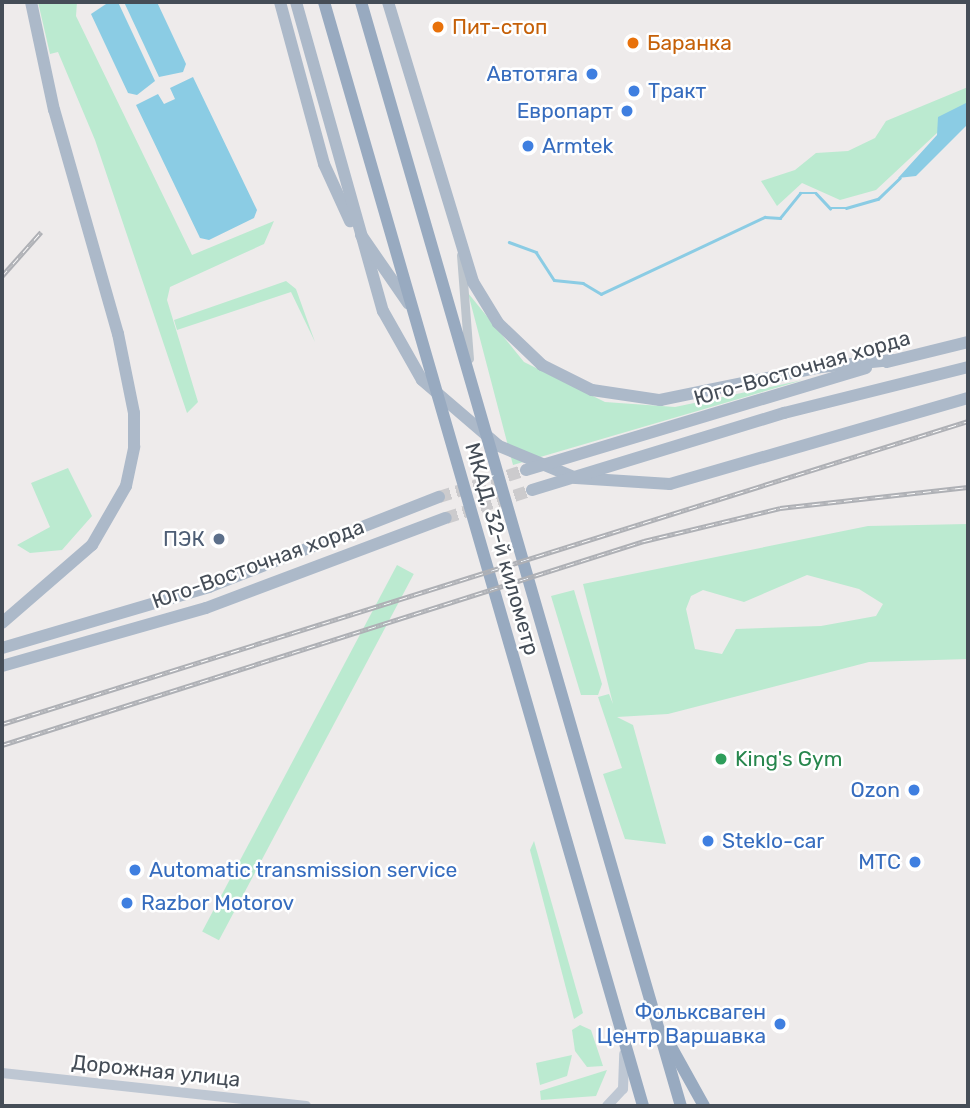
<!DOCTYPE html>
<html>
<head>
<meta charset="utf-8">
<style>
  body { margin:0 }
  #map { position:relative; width:970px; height:1108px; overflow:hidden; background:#eeebeb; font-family:Rubik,sans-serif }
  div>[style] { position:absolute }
  .green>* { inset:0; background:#bbead0; transform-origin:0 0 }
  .water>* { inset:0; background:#8bcce4 }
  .stream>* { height:2.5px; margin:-1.25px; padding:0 1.25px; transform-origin:1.25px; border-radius:1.25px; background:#8bcce4 }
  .primary-tunnel>* { height:12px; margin-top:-6px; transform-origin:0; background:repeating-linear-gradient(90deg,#cccbcd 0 12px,transparent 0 18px) }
  .tertiary>* { height:9px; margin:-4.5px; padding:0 4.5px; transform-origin:4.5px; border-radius:4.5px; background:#bdc5cd }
  .secondary>* { height:10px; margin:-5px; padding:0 5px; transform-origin:5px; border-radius:5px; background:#bec7d3 }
  .primary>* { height:12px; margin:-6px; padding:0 6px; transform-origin:6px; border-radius:6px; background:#acb9c9 }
  .trunk>* { height:12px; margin:-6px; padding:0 6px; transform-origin:6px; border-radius:6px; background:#98aac0 }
  .rail>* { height:5px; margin-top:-2.5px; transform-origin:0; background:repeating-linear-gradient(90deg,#fff 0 8px,#aeb0b5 0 16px); box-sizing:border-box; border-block:2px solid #aeb0b5 }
  .dots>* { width:19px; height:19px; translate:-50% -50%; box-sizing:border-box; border:4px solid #fff; border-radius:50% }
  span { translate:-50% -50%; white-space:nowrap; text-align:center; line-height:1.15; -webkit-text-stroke:5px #fff; paint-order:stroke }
  .food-label { font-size:21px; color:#c56008 }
  .left { translate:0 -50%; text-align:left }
  .shop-label { font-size:21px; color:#366cbe }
  .right { translate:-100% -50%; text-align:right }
  .street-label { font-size:21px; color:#454d57 }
  .service-label { font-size:21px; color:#4e5e75 }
  .leisure-label { font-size:21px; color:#27864d }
  .frame { position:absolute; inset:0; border:4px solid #454d57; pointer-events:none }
</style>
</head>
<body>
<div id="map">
  <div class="green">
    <i style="clip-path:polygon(38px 2px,77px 2px,76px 16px,192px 255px,274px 221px,264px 244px,170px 287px,167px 300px,198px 402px,187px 413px,95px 140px,58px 52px,50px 54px)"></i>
    <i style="clip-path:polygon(968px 87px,968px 104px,876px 190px,840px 200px,802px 183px,777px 206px,761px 181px,795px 170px,816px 153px,848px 151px,875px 138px,886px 121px)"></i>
    <i style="clip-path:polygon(286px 281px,296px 289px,315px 342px,291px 292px,177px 330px,174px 320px)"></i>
    <i style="clip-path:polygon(468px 293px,524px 362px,605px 402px,675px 407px,803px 380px,513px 465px)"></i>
    <i style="clip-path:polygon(68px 468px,92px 516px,62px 550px,30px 553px,17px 545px,50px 527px,31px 483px)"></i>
    <i style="clip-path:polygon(evenodd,968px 524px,968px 659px,869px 662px,668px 714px,617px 717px,633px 725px,666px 844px,625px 839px,603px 774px,622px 768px,598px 697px,609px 694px,613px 704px,583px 584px,868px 526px,968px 524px,807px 575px,859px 589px,883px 604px,876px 616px,821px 626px,736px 629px,722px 654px,695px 649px,686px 609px,691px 596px,703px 590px,744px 602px,807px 575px)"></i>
    <i style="left:397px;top:565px;width:19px;height:415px;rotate:28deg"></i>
    <i style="clip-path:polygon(574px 590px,602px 684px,598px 695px,581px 695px,551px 596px)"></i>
    <i style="clip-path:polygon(534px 841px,583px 1013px,574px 1019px,530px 850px)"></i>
    <i style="clip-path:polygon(580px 1025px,591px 1030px,603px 1066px,587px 1067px,575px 1051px,572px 1030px)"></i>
    <i style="clip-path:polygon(572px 1055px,567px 1076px,540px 1085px,536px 1063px)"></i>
    <i style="clip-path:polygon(607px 1070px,596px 1096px,541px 1100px,540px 1091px)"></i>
  </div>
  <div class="water">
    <i style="clip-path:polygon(109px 2px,118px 2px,155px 81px,137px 95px,128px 93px,91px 14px)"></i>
    <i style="clip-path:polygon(124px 2px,157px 2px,186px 64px,183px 72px,159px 77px)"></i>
    <i style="clip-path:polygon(193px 77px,257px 210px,254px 218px,209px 240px,200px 238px,136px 105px,158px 94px,164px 104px,175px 99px,170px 88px)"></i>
    <i style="clip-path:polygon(968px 102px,968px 124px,916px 176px,898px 178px,937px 135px,938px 117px)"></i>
  </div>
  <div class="stream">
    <i style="left:509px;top:242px;width:29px;rotate:20deg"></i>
    <i style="left:536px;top:252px;width:33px;rotate:57deg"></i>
    <i style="left:554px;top:280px;width:29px;rotate:6deg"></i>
    <i style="left:583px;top:283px;width:21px;rotate:31deg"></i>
    <i style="left:601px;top:294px;width:181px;rotate:-25.2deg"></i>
    <i style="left:765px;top:217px;width:15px;rotate:4deg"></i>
    <i style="left:780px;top:218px;width:32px;rotate:-51deg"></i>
    <i style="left:800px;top:193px;width:16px"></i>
    <i style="left:816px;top:193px;width:21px;rotate:47deg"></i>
    <i style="left:830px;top:208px;width:16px"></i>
    <i style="left:846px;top:208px;width:33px;rotate:-16deg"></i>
    <i style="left:878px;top:199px;width:30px;rotate:-44deg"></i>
  </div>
  <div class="primary-tunnel">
    <i style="left:439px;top:497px;width:91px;rotate:-17.2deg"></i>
    <i style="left:446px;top:518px;width:90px;rotate:-18deg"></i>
  </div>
  <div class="tertiary">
    <i style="left:461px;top:255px;width:104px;rotate:85.6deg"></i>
  </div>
  <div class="secondary">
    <i style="left:2px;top:1073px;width:306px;rotate:6.2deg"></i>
    <i style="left:607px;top:1106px;width:23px;rotate:-47deg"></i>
    <i style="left:623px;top:1089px;width:35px;rotate:-88deg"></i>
  </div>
  <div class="primary">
    <i style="left:280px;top:2px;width:168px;rotate:74.8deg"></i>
    <i style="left:324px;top:164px;width:63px;rotate:65.5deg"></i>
    <i style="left:296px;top:2px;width:321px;rotate:74.3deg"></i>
    <i style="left:383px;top:311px;width:79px;rotate:60.5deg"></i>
    <i style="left:422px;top:380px;width:101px;rotate:40.6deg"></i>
    <i style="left:499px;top:446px;width:83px;rotate:22.6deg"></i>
    <i style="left:576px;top:478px;width:94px;rotate:3.7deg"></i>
    <i style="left:670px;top:484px;width:310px;rotate:-16.1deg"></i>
    <i style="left:388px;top:2px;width:293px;rotate:73.1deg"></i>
    <i style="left:473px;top:282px;width:48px;rotate:58.6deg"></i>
    <i style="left:498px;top:323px;width:61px;rotate:43.7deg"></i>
    <i style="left:542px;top:365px;width:56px;rotate:26.6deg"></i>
    <i style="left:592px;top:390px;width:69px;rotate:8.4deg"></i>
    <i style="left:660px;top:400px;width:164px;rotate:-11.6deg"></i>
    <i style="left:821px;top:367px;width:71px;rotate:-5.6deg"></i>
    <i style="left:361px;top:235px;width:83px;rotate:55.3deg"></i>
    <i style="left:887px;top:362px;width:83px;rotate:-13.9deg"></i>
    <i style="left:526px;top:470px;width:355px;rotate:-16.7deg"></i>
    <i style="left:532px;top:490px;width:264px;rotate:-17deg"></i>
    <i style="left:784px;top:413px;width:190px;rotate:-14deg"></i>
    <i style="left:2px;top:623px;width:119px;rotate:-40.9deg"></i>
    <i style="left:92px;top:545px;width:68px;rotate:-60deg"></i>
    <i style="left:126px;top:486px;width:40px;rotate:-78deg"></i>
    <i style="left:134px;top:447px;width:34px;rotate:-90deg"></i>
    <i style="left:134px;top:413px;width:81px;rotate:-101.4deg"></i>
    <i style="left:118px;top:334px;width:233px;rotate:-105.9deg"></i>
    <i style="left:54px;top:110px;width:110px;rotate:-102deg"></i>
    <i style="left:2px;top:648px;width:216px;rotate:-16.4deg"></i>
    <i style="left:209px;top:587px;width:247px;rotate:-21.4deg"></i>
    <i style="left:2px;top:666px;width:212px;rotate:-15.9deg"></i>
    <i style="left:206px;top:608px;width:256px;rotate:-20.6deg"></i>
  </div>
  <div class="trunk">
    <i style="left:324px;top:2px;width:1149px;rotate:73.88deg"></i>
    <i style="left:361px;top:2px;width:1149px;rotate:73.84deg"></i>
    <i style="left:669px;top:1043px;width:72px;rotate:60.9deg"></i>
  </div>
  <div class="rail">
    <i style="left:2px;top:276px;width:59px;rotate:-48.4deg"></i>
    <i style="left:2px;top:724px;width:1012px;rotate:-17.41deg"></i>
    <i style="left:2px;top:745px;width:674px;rotate:-17.63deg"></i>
    <i style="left:644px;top:541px;width:140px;rotate:-13.6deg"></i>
    <i style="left:780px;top:508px;width:189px;rotate:-6.4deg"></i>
  </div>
  <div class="dots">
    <i style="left:438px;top:27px;background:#e8710a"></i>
    <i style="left:633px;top:43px;background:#e8710a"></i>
    <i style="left:592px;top:74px;background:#3f7fe0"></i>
    <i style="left:634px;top:91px;background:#3f7fe0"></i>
    <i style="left:627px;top:111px;background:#3f7fe0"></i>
    <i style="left:528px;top:146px;background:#3f7fe0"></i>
    <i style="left:219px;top:539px;background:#5c6f8a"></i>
    <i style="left:721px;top:759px;background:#2e9e5b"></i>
    <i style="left:914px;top:790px;background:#3f7fe0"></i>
    <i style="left:708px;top:841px;background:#3f7fe0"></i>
    <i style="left:915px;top:862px;background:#3f7fe0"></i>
    <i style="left:135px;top:870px;background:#3f7fe0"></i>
    <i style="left:127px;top:903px;background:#3f7fe0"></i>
    <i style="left:780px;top:1024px;background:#3f7fe0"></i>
  </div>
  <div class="food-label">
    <span class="left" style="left:452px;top:27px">Пит-стоп</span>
    <span class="left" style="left:647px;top:43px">Баранка</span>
  </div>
  <div class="shop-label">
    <span class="right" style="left:578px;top:74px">Автотяга</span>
    <span class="left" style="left:648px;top:91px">Тракт</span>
    <span class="right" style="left:613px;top:111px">Европарт</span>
    <span class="left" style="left:542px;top:146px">Armtek</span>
    <span class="right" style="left:900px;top:790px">Ozon</span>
    <span class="left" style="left:722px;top:841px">Steklo-car</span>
    <span class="right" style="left:901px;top:862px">МТС</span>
    <span class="left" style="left:149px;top:870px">Automatic transmission service</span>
    <span class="left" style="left:141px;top:903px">Razbor Motorov</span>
    <span class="right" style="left:766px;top:1024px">Фольксваген<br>Центр Варшавка</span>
  </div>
  <div class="street-label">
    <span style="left:802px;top:368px;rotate:-16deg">Юго-Восточная хорда</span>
    <span style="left:502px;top:549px;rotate:74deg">МКАД, 32-й километр</span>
    <span style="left:258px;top:564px;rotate:-20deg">Юго-Восточная хорда</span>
    <span style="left:156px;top:1071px;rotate:6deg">Дорожная улица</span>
  </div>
  <div class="service-label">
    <span class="right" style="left:205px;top:539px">ПЭК</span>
  </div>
  <div class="leisure-label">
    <span class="left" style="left:735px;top:759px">King's Gym</span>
  </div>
  <div class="frame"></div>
</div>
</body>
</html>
